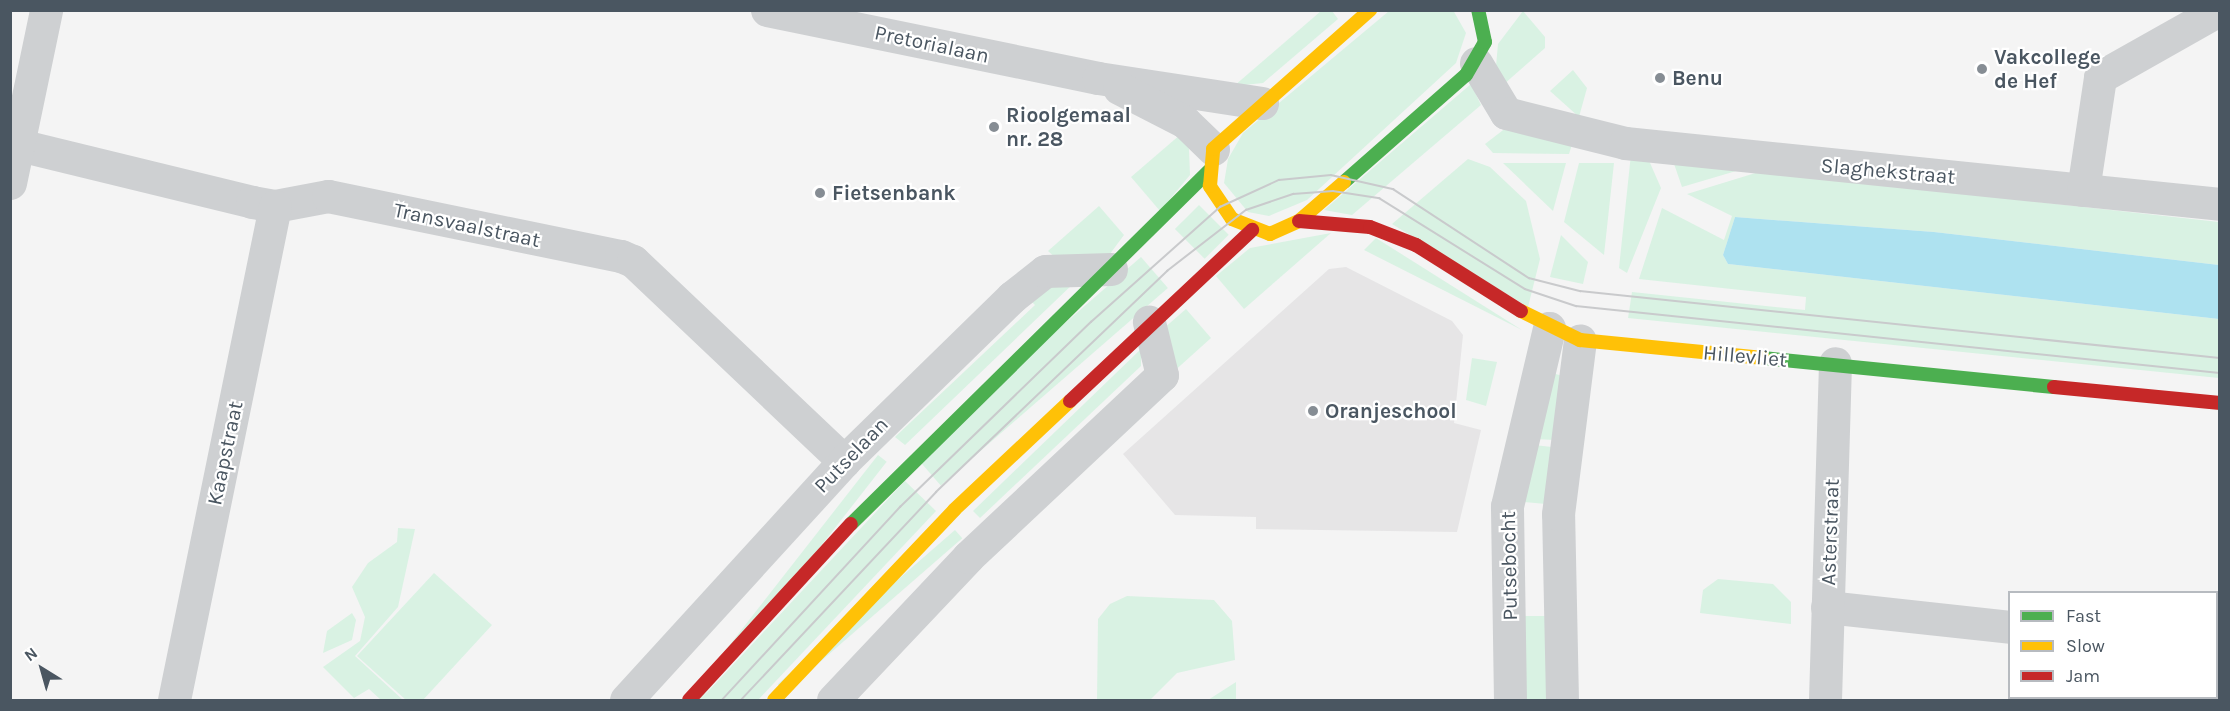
<!DOCTYPE html>
<html>
<head>
<meta charset="utf-8">
<style>
  body { margin:0 }
  #map { position:relative; width:2230px; height:711px; overflow:hidden; background:#f4f4f4; font-family:Karla,sans-serif }
  div>[style] { position:absolute }
  .education>* { inset:0; background:#e6e5e6 }
  .green>* { inset:0; background:#d9f2e3; transform-origin:0 0 }
  .water>* { inset:0; background:#aee2f0 }
  .street>* { height:33px; margin:-16.5px; padding:0 16.5px; transform-origin:16.5px; border-radius:16.5px; background:#ced0d2 }
  .fast>* { height:14px; margin:-7px; padding:0 7px; transform-origin:7px; border-radius:7px; background:#4caf50 }
  .slow>* { height:14px; margin:-7px; padding:0 7px; transform-origin:7px; border-radius:7px; background:#ffc107 }
  .jam>* { height:14px; margin:-7px; padding:0 7px; transform-origin:7px; border-radius:7px; background:#c62828 }
  .tram>* { height:1.5px; margin:-0.75px; padding:0 0.75px; transform-origin:0.75px; border-radius:0.75px; background:#c9cacc }
  .dots>* { width:16px; height:16px; translate:-50% -50%; box-sizing:border-box; border:3px solid #fff; border-radius:50% }
  span { translate:-50% -50%; white-space:nowrap; text-align:center; line-height:1.15; -webkit-text-stroke:4.5px #fff; paint-order:stroke }
  .street-label { font-size:21px; color:#4a5661 }
  .poi-label { font-size:21px; color:#4a5661; font-weight:700 }
  .left { translate:0 -50%; text-align:left }
  .frame { position:absolute; inset:0; border:12px solid #4a5661; pointer-events:none }
  .legend { position:absolute; left:2008px; top:591px; width:210px; height:108px; box-sizing:border-box; background:#fff; border:2px solid #b7bbc0; margin:0; padding:8px 10px; list-style:none; font-size:18px; color:#4a5661 }
  .legend li { display:flex; align-items:center; gap:12px; height:30px }
  .legend b { width:30px; border:2px solid #b7bbc0 }
  .north { position:absolute; left:12px; top:639px; width:60px; height:60px; -webkit-text-stroke:4px #fff; paint-order:stroke; rotate:323deg; font-size:16px; font-weight:700; line-height:24px; text-align:center; color:#4a5661 }
  .north::after { content:''; display:block; margin:auto; width:21px; height:27px; background:#4a5661; clip-path:polygon(50% 0,100% 100%,50% 72%,0 100%) }
</style>
</head>
<body>
<div id="map">
  <div class="education">
    <i style="clip-path:polygon(1346px 267px,1452px 321px,1463px 335px,1454px 423px,1481px 430px,1457px 532px,1256px 529px,1256px 517px,1175px 515px,1123px 454px,1329px 269px)"></i>
  </div>
  <div class="green">
    <i style="clip-path:polygon(1453px 10px,1466px 33px,1456px 63px,1307px 200px,1269px 216px,1248px 212px,1224px 183px,1228px 159px,1243px 133px,1389px 11px)"></i>
    <i style="clip-path:polygon(1321px 11px,1332px 11px,1338px 19px,1263px 83px,1234px 86px)"></i>
    <i style="clip-path:polygon(1523px 11px,1545px 37px,1545px 48px,1503px 85px,1496px 66px,1498px 44px)"></i>
    <i style="clip-path:polygon(1573px 70px,1587px 88px,1579px 117px,1550px 91px)"></i>
    <i style="clip-path:polygon(1471px 84px,1481px 105px,1352px 215px,1324px 210px)"></i>
    <i style="clip-path:polygon(1511px 124px,1573px 141px,1569px 154px,1493px 153px,1485px 144px)"></i>
    <i style="clip-path:polygon(1181px 134px,1189px 149px,1190px 175px,1160px 211px,1131px 177px)"></i>
    <i style="clip-path:polygon(1631px 154px,1647px 156px,1661px 188px,1627px 273px,1619px 268px)"></i>
    <i style="clip-path:polygon(1672px 158px,1753px 166px,1682px 187px)"></i>
    <i style="clip-path:polygon(1468px 159px,1490px 167px,1526px 201px,1540px 259px,1528px 307px,1392px 224px)"></i>
    <i style="clip-path:polygon(1503px 163px,1566px 163px,1553px 211px)"></i>
    <i style="clip-path:polygon(1579px 163px,1614px 163px,1604px 255px,1564px 222px)"></i>
    <i style="clip-path:polygon(1762px 171px,2219px 222px,2219px 265px,1934px 232px,1735px 217px,1723px 255px,1728px 264px,2219px 319px,2219px 378px,1628px 318px,1632px 292px,1805px 310px,1806px 297px,1639px 279px,1662px 208px,1724px 240px,1732px 216px,1687px 194px)"></i>
    <i style="left:1199px;top:205px;width:42px;height:34px;rotate:45deg"></i>
    <i style="clip-path:polygon(1099px 206px,1124px 235px,1104px 262px,1058px 260px,1048px 251px)"></i>
    <i style="clip-path:polygon(1331px 233px,1244px 309px,1216px 276px,1250px 248px)"></i>
    <i style="clip-path:polygon(1561px 235px,1588px 262px,1583px 284px,1550px 277px)"></i>
    <i style="clip-path:polygon(1376px 238px,1522px 330px,1364px 250px)"></i>
    <i style="left:1141px;top:257px;width:41px;height:301px;rotate:49deg"></i>
    <i style="clip-path:polygon(1076px 281px,905px 445px,895px 437px,1035px 305px,1027px 297px,1039px 284px)"></i>
    <i style="clip-path:polygon(1186px 309px,1211px 338px,1171px 374px,1163px 329px)"></i>
    <i style="clip-path:polygon(1141px 349px,1141px 366px,980px 518px,973px 511px)"></i>
    <i style="clip-path:polygon(1472px 358px,1497px 362px,1486px 406px,1466px 400px)"></i>
    <i style="clip-path:polygon(1552px 373px,1563px 376px,1555px 440px,1534px 439px)"></i>
    <i style="clip-path:polygon(1534px 445px,1552px 447px,1546px 504px,1523px 502px)"></i>
    <i style="left:878px;top:455px;width:11px;height:333px;rotate:38deg"></i>
    <i style="clip-path:polygon(905px 481px,936px 511px,758px 700px,700px 700px)"></i>
    <i style="clip-path:polygon(398px 528px,415px 529px,398px 607px,355px 656px,403px 700px,381px 700px,369px 689px,354px 698px,323px 667px,360px 641px,365px 617px,352px 587px,368px 563px,397px 542px)"></i>
    <i style="left:955px;top:530px;width:11px;height:235px;rotate:49deg"></i>
    <i style="clip-path:polygon(434px 573px,492px 625px,423px 700px,406px 700px,357px 656px)"></i>
    <i style="clip-path:polygon(1718px 579px,1773px 584px,1791px 602px,1791px 624px,1700px 613px,1703px 590px)"></i>
    <i style="clip-path:polygon(1127px 596px,1214px 600px,1232px 621px,1235px 660px,1177px 673px,1150px 700px,1097px 700px,1098px 619px,1110px 604px)"></i>
    <i style="clip-path:polygon(352px 613px,356px 620px,352px 640px,323px 653px,327px 631px)"></i>
    <i style="clip-path:polygon(1523px 616px,1552px 616px,1555px 700px,1520px 700px)"></i>
    <i style="clip-path:polygon(1236px 682px,1236px 700px,1208px 700px)"></i>
  </div>
  <div class="water">
    <i style="clip-path:polygon(1735px 217px,1934px 232px,2219px 265px,2219px 319px,1728px 264px,1723px 255px)"></i>
  </div>
  <div class="street">
    <i style="left:767px;top:10px;width:338px;rotate:11.6deg"></i>
    <i style="left:1098px;top:78px;width:166px;rotate:8.7deg"></i>
    <i style="left:1476px;top:63px;width:58px;rotate:59deg"></i>
    <i style="left:1506px;top:113px;width:123px;rotate:14.1deg"></i>
    <i style="left:1625px;top:143px;width:598px;rotate:5.85deg"></i>
    <i style="left:1119px;top:88px;width:74px;rotate:27.3deg"></i>
    <i style="left:1185px;top:122px;width:39px;rotate:44deg"></i>
    <i style="left:19px;top:145px;width:240px;rotate:13.7deg"></i>
    <i style="left:252px;top:202px;width:23px;rotate:10deg"></i>
    <i style="left:275px;top:206px;width:54px;rotate:-10.7deg"></i>
    <i style="left:328px;top:196px;width:299px;rotate:11.6deg"></i>
    <i style="left:621px;top:256px;width:13px;rotate:23deg"></i>
    <i style="left:633px;top:261px;width:291px;rotate:43.5deg"></i>
    <i style="left:10px;top:183px;width:177px;rotate:-78.2deg"></i>
    <i style="left:2083px;top:190px;width:114px;rotate:-81.4deg"></i>
    <i style="left:2100px;top:77px;width:137px;rotate:-29.4deg"></i>
    <i style="left:1827px;top:607px;width:184px;rotate:6.2deg"></i>
    <i style="left:2216px;top:652px;width:4px;rotate:14deg"></i>
    <i style="left:174px;top:700px;width:504px;rotate:-78.44deg"></i>
    <i style="left:626px;top:700px;width:323px;rotate:-47.6deg"></i>
    <i style="left:844px;top:461px;width:235px;rotate:-44.3deg"></i>
    <i style="left:1012px;top:297px;width:42px;rotate:-38.2deg"></i>
    <i style="left:1045px;top:271px;width:66px;rotate:-1.7deg"></i>
    <i style="left:833px;top:700px;width:197px;rotate:-46.6deg"></i>
    <i style="left:968px;top:557px;width:266px;rotate:-43.2deg"></i>
    <i style="left:1162px;top:375px;width:55px;rotate:-103.8deg"></i>
    <i style="left:1510px;top:700px;width:194px;rotate:-90.9deg"></i>
    <i style="left:1507px;top:506px;width:183px;rotate:-76.7deg"></i>
    <i style="left:1562px;top:700px;width:186px;rotate:-91.2deg"></i>
    <i style="left:1558px;top:514px;width:175px;rotate:-82.8deg"></i>
    <i style="left:1825px;top:700px;width:337px;rotate:-88.3deg"></i>
  </div>
  <div class="fast">
    <i style="left:1344px;top:182px;width:162px;rotate:-41.3deg"></i>
    <i style="left:1466px;top:75px;width:38px;rotate:-60deg"></i>
    <i style="left:1485px;top:42px;width:33px;rotate:-102deg"></i>
    <i style="left:1763px;top:358px;width:292px;rotate:5.7deg"></i>
    <i style="left:851px;top:524px;width:503px;rotate:-44.6deg"></i>
  </div>
  <div class="slow">
    <i style="left:1344px;top:182px;width:60px;rotate:139.1deg"></i>
    <i style="left:1299px;top:221px;width:32px;rotate:156deg"></i>
    <i style="left:1270px;top:234px;width:41px;rotate:-158.5deg"></i>
    <i style="left:1232px;top:219px;width:40px;rotate:-124deg"></i>
    <i style="left:1210px;top:186px;width:37px;rotate:-85deg"></i>
    <i style="left:1213px;top:149px;width:210px;rotate:-41.5deg"></i>
    <i style="left:1521px;top:311px;width:66px;rotate:26.2deg"></i>
    <i style="left:1580px;top:340px;width:184px;rotate:5.6deg"></i>
    <i style="left:774px;top:700px;width:262px;rotate:-46.5deg"></i>
    <i style="left:954px;top:510px;width:159px;rotate:-43.2deg"></i>
  </div>
  <div class="jam">
    <i style="left:1299px;top:221px;width:71px;rotate:4.8deg"></i>
    <i style="left:1370px;top:227px;width:49px;rotate:21.4deg"></i>
    <i style="left:1416px;top:245px;width:124px;rotate:32.2deg"></i>
    <i style="left:2054px;top:387px;width:167px;rotate:5.5deg"></i>
    <i style="left:1070px;top:401px;width:250px;rotate:-43.2deg"></i>
    <i style="left:689px;top:700px;width:239px;rotate:-47.4deg"></i>
  </div>
  <div class="tram">
    <i style="left:722px;top:700px;width:263px;rotate:-47.3deg"></i>
    <i style="left:900px;top:507px;width:266px;rotate:-44.1deg"></i>
    <i style="left:1091px;top:322px;width:173px;rotate:-41.7deg"></i>
    <i style="left:1220px;top:207px;width:65px;rotate:-24.6deg"></i>
    <i style="left:1279px;top:180px;width:52px;rotate:-5.5deg"></i>
    <i style="left:1331px;top:175px;width:64px;rotate:12.7deg"></i>
    <i style="left:1393px;top:189px;width:163px;rotate:33.2deg"></i>
    <i style="left:1529px;top:278px;width:53px;rotate:14.3deg"></i>
    <i style="left:1580px;top:291px;width:643px;rotate:5.98deg"></i>
    <i style="left:741px;top:700px;width:285px;rotate:-46.8deg"></i>
    <i style="left:936px;top:492px;width:320px;rotate:-43.7deg"></i>
    <i style="left:1167px;top:271px;width:100px;rotate:-37.7deg"></i>
    <i style="left:1246px;top:210px;width:50px;rotate:-18.8deg"></i>
    <i style="left:1293px;top:194px;width:40px;rotate:-4.3deg"></i>
    <i style="left:1333px;top:191px;width:47px;rotate:8.7deg"></i>
    <i style="left:1379px;top:198px;width:172px;rotate:31.9deg"></i>
    <i style="left:1525px;top:289px;width:54px;rotate:18.4deg"></i>
    <i style="left:1576px;top:306px;width:647px;rotate:5.94deg"></i>
  </div>
  <div class="dots">
    <i style="left:1982px;top:69px;background:#868d94"></i>
    <i style="left:1660px;top:78px;background:#868d94"></i>
    <i style="left:994px;top:127px;background:#868d94"></i>
    <i style="left:820px;top:193px;background:#868d94"></i>
    <i style="left:1313px;top:411px;background:#868d94"></i>
  </div>
  <div class="street-label">
    <span style="left:932px;top:44px;rotate:12deg">Pretorialaan</span>
    <span style="left:1888px;top:171px;rotate:5deg">Slaghekstraat</span>
    <span style="left:467px;top:225px;rotate:12deg">Transvaalstraat</span>
    <span style="left:1745px;top:356px;rotate:5deg">Hillevliet</span>
    <span style="left:225px;top:453px;rotate:-78deg">Kaapstraat</span>
    <span style="left:851px;top:455px;rotate:-46deg">Putselaan</span>
    <span style="left:1830px;top:532px;rotate:-88deg">Asterstraat</span>
    <span style="left:1509px;top:566px;rotate:-91deg">Putsebocht</span>
  </div>
  <div class="poi-label">
    <span class="left" style="left:1994px;top:69px">Vakcollege<br>de Hef</span>
    <span class="left" style="left:1672px;top:78px">Benu</span>
    <span class="left" style="left:1006px;top:127px">Rioolgemaal<br>nr. 28</span>
    <span class="left" style="left:832px;top:193px">Fietsenbank</span>
    <span class="left" style="left:1325px;top:411px">Oranjeschool</span>
  </div>
  <div class="frame"></div>
  <ul class="legend">
  <li><b style="height:8px;background:#4caf50"></b>Fast</li>
  <li><b style="height:8px;background:#ffc107"></b>Slow</li>
  <li><b style="height:8px;background:#c62828"></b>Jam</li>
  </ul>
  <div class="north">N</div>
</div>
</body>
</html>
